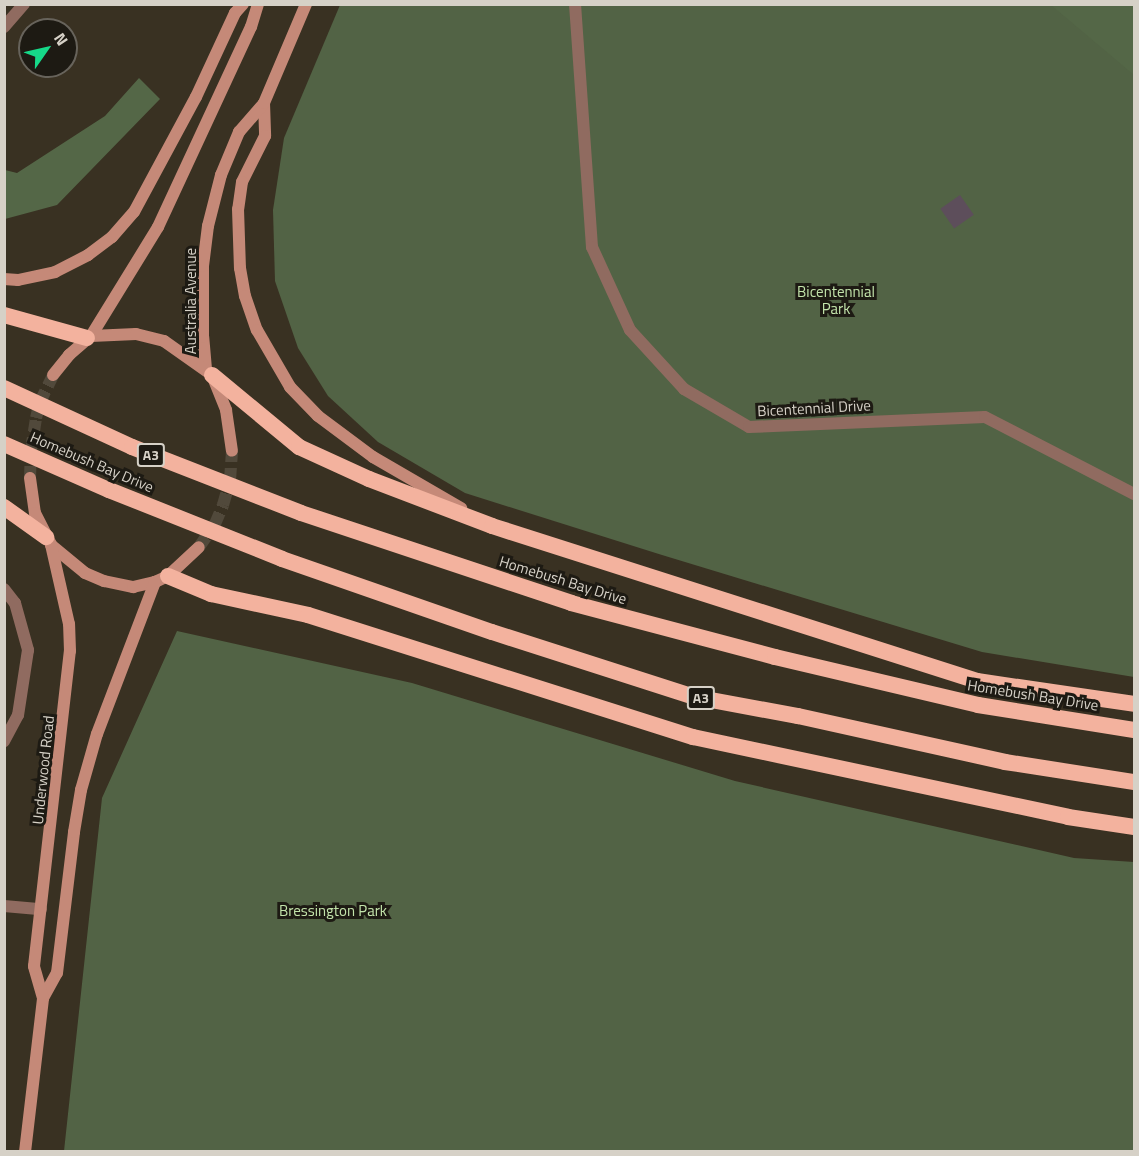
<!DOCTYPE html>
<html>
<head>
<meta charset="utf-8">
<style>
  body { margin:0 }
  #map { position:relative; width:1139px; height:1156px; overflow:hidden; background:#393122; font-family:"Titillium Web",sans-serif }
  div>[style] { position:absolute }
  .green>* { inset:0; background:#526345 }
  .forest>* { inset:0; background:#546747 }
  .building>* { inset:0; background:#5d4e5b; transform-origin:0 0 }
  .secondary-tunnel>* { height:12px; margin-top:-6px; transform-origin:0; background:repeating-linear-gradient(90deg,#51493b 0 12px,transparent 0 18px) }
  .service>* { height:12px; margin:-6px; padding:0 6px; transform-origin:6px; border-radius:6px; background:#906b60 }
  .minor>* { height:12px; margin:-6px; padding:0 6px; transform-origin:6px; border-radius:6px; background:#906b60 }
  .secondary>* { height:12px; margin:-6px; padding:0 6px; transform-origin:6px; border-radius:6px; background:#c58978 }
  .trunk>* { height:16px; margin:-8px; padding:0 8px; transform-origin:8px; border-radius:8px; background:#f3b29e }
  span { translate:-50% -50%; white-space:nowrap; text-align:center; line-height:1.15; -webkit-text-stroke:6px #1d1a13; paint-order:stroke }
  .shield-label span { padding:2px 4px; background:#1d1a13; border:2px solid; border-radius:4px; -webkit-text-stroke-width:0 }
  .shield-label { font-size:14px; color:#d6d1c7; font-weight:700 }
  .park-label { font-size:15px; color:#c2e3aa }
  .street-label { font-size:15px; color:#d6d1c7 }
  .frame { position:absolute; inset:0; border:6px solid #d6d1c7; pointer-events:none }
  .north { position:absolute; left:18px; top:18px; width:60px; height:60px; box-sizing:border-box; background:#1d1a13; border:2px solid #67635b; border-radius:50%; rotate:56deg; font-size:16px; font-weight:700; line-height:24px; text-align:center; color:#d6d1c7 }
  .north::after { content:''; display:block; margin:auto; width:21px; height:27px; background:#16d989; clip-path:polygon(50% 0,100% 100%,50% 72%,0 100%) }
</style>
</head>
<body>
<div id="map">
  <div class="green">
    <i style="clip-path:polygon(340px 5px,1134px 5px,1134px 677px,982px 652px,662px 555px,465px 493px,378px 442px,328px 396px,298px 348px,275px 281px,273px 210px,284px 138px)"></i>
    <i style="clip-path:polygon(177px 631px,412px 683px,735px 781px,1074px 858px,1134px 862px,1134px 1151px,64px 1151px,102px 798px)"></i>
  </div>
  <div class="forest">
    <i style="clip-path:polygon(1051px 5px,1134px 5px,1134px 75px)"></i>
    <i style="clip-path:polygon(139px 78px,160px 99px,57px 205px,5px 219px,5px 170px,17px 173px,105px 116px)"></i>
  </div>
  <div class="building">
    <i style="left:960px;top:195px;width:24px;height:24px;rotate:55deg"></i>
  </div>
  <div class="secondary-tunnel">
    <i style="left:30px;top:478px;width:28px;rotate:-88deg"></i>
    <i style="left:31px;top:450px;width:32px;rotate:-81deg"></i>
    <i style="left:36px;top:418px;width:16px;rotate:-76deg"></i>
    <i style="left:40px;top:402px;width:30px;rotate:-64deg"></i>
    <i style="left:199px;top:547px;width:28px;rotate:-55deg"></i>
    <i style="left:215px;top:524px;width:21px;rotate:-67deg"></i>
    <i style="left:223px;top:505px;width:26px;rotate:-74deg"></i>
    <i style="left:230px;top:480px;width:29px;rotate:-86deg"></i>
  </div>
  <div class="service">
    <i style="left:4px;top:589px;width:18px;rotate:52deg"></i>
    <i style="left:15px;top:603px;width:49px;rotate:74.5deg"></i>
    <i style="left:28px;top:650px;width:66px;rotate:98.7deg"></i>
    <i style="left:18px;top:715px;width:30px;rotate:118deg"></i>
    <i style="left:4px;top:906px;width:37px;rotate:5deg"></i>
  </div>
  <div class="minor">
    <i style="left:575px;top:4px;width:244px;rotate:86deg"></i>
    <i style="left:592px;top:247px;width:91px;rotate:65.4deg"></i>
    <i style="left:630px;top:330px;width:80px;rotate:47.5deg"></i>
    <i style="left:684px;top:389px;width:75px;rotate:30.3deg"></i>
    <i style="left:749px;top:427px;width:236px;rotate:-2.4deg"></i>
    <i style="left:985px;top:417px;width:168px;rotate:27.3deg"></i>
    <i style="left:4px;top:27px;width:30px;rotate:-49deg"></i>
  </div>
  <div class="secondary">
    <i style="left:264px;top:103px;width:33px;rotate:88deg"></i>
    <i style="left:265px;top:136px;width:51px;rotate:116.6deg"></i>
    <i style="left:242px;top:182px;width:27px;rotate:98deg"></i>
    <i style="left:238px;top:209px;width:59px;rotate:88.1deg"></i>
    <i style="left:240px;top:268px;width:28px;rotate:80deg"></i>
    <i style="left:245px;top:296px;width:36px;rotate:71deg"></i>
    <i style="left:257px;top:330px;width:66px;rotate:59.9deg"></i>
    <i style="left:290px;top:387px;width:40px;rotate:46deg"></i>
    <i style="left:318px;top:416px;width:69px;rotate:36.7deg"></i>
    <i style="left:373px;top:457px;width:102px;rotate:30.1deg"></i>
    <i style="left:4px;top:279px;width:14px;rotate:4deg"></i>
    <i style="left:18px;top:280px;width:38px;rotate:-12deg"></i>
    <i style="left:55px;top:272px;width:37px;rotate:-27deg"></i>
    <i style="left:88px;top:255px;width:30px;rotate:-37deg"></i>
    <i style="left:112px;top:237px;width:33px;rotate:-49deg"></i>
    <i style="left:134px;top:212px;width:131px;rotate:-61.7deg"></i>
    <i style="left:196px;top:97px;width:93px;rotate:-65.1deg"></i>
    <i style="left:235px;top:13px;width:12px;rotate:-48deg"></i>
    <i style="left:91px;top:336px;width:128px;rotate:-58.4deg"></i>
    <i style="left:158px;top:227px;width:221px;rotate:-65.1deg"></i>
    <i style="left:251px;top:27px;width:24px;rotate:-73deg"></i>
    <i style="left:206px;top:369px;width:32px;rotate:-95deg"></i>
    <i style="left:203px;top:337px;width:71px;rotate:-90deg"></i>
    <i style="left:203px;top:266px;width:40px;rotate:-82.9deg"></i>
    <i style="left:208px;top:226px;width:53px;rotate:-75.7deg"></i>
    <i style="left:221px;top:175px;width:47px;rotate:-67.3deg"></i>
    <i style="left:239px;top:132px;width:38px;rotate:-49deg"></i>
    <i style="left:264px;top:103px;width:108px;rotate:-67deg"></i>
    <i style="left:53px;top:375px;width:26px;rotate:-51deg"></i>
    <i style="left:69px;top:355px;width:29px;rotate:-41deg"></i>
    <i style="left:91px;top:336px;width:45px;rotate:-2.5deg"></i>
    <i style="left:136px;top:334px;width:29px;rotate:14deg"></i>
    <i style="left:164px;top:341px;width:59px;rotate:35.3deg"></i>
    <i style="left:212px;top:375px;width:38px;rotate:68deg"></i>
    <i style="left:226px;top:410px;width:41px;rotate:81.7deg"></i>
    <i style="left:30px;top:478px;width:35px;rotate:82deg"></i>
    <i style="left:35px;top:513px;width:36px;rotate:63deg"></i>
    <i style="left:51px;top:545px;width:44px;rotate:39.5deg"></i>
    <i style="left:85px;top:573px;width:21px;rotate:23deg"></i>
    <i style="left:104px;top:581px;width:30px;rotate:12deg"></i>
    <i style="left:133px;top:587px;width:23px;rotate:-13deg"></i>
    <i style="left:155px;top:582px;width:14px;rotate:-25deg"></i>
    <i style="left:168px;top:576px;width:42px;rotate:-43.1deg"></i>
    <i style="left:43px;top:998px;width:29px;rotate:-61deg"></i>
    <i style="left:57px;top:973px;width:142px;rotate:-83.1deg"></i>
    <i style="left:74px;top:832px;width:43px;rotate:-80.5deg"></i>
    <i style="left:81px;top:790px;width:58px;rotate:-74.1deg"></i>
    <i style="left:97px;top:734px;width:163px;rotate:-69.1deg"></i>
    <i style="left:25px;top:1152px;width:155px;rotate:-83.3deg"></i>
    <i style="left:43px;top:998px;width:33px;rotate:-106deg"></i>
    <i style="left:34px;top:966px;width:317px;rotate:-83.5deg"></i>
    <i style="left:70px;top:651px;width:27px;rotate:-92deg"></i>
    <i style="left:69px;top:624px;width:81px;rotate:-102.8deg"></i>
  </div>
  <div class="trunk">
    <i style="left:4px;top:315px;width:86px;rotate:15.5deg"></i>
    <i style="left:212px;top:375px;width:113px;rotate:39.6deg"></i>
    <i style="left:299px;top:447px;width:77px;rotate:24.6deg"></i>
    <i style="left:369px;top:479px;width:132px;rotate:20.9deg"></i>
    <i style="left:492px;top:526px;width:509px;rotate:17.72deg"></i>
    <i style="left:977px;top:681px;width:159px;rotate:8.3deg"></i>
    <i style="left:4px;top:388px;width:141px;rotate:24.7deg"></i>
    <i style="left:132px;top:447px;width:181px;rotate:21.3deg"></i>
    <i style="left:301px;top:513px;width:285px;rotate:18.4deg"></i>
    <i style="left:571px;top:603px;width:211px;rotate:14.8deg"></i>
    <i style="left:775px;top:657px;width:209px;rotate:13.3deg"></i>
    <i style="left:978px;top:705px;width:158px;rotate:9.1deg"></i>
    <i style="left:4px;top:444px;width:115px;rotate:23.7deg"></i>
    <i style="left:109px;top:490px;width:186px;rotate:21.7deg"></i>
    <i style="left:282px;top:559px;width:222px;rotate:19.2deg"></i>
    <i style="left:492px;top:632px;width:213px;rotate:17.8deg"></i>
    <i style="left:695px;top:697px;width:105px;rotate:10.5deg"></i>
    <i style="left:798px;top:716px;width:212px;rotate:12.5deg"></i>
    <i style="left:1005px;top:762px;width:131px;rotate:8.8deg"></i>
    <i style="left:4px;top:507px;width:52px;rotate:35.5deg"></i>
    <i style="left:168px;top:576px;width:47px;rotate:22.7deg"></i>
    <i style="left:211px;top:594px;width:99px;rotate:12.2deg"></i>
    <i style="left:308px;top:615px;width:404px;rotate:17.6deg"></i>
    <i style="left:693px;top:737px;width:383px;rotate:12deg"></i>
    <i style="left:1068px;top:817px;width:67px;rotate:8.6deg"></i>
  </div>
  <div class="shield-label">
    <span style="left:151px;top:455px">A3</span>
    <span style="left:701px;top:698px">A3</span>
  </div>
  <div class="park-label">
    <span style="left:836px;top:300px">Bicentennial<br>Park</span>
    <span style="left:333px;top:911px">Bressington Park</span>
  </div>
  <div class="street-label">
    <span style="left:191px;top:301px;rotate:-90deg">Australia Avenue</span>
    <span style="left:814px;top:408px;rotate:-3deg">Bicentennial Drive</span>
    <span style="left:92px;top:462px;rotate:23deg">Homebush Bay Drive</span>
    <span style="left:563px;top:580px;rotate:17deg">Homebush Bay Drive</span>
    <span style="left:1033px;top:695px;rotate:9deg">Homebush Bay Drive</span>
    <span style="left:43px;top:770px;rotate:-84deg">Underwood Road</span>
  </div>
  <div class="frame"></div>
  <div class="north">N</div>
</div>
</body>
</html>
